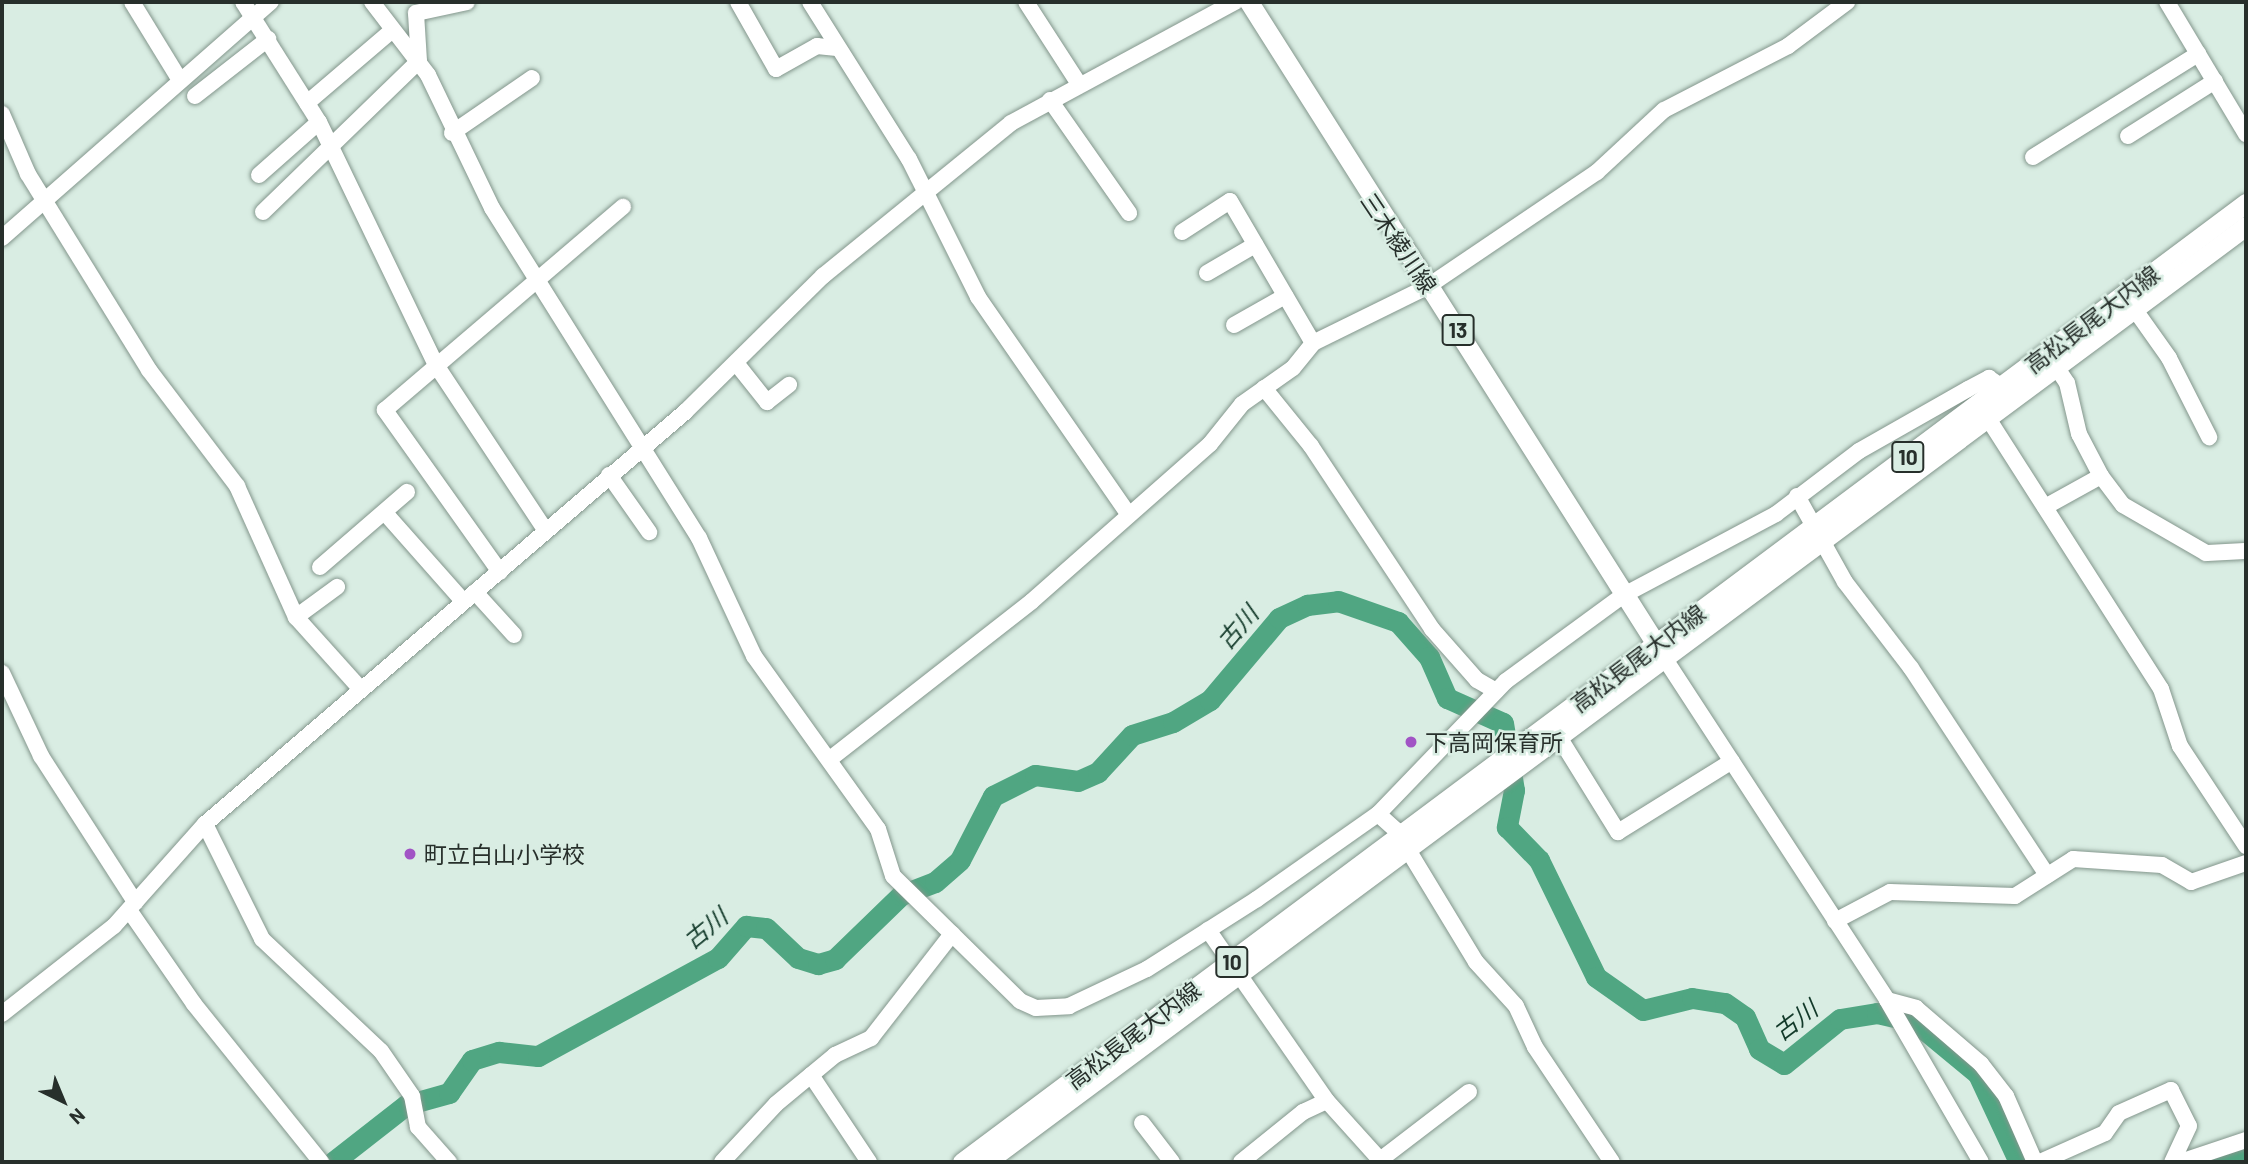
<!DOCTYPE html>
<html>
<head>
<meta charset="utf-8">
<style>
  body { margin:0 }
  #map { position:relative; width:2248px; height:1164px; overflow:hidden; background:#d9ede3; font-family:Barlow,"Noto Sans JP",sans-serif }
  div>[style] { position:absolute }
  .river>* { height:21px; margin:-10.5px; padding:0 10.5px; transform-origin:10.5px; border-radius:10.5px; background:#50a682 }
  .roads { filter:drop-shadow(0 0 2px #83968c) drop-shadow(0 0 2px #83968c) }
  .minor>* { height:16px; margin:-8px; padding:0 8px; transform-origin:8px; border-radius:8px; background:#fff }
  .major>* { height:19px; margin:-9.5px; padding:0 9.5px; transform-origin:9.5px; border-radius:9.5px; background:#fff }
  .dots>* { width:19px; height:19px; translate:-50% -50%; box-sizing:border-box; border:4px solid #d9ede3; border-radius:50% }
  span { translate:-50% -50%; white-space:nowrap; text-align:center; line-height:1.15; -webkit-text-stroke:5px #d9ede3; paint-order:stroke }
  .shield-label span { padding:2px 5px; background:#d9ede3; border:2px solid; border-radius:5px; -webkit-text-stroke-width:0 }
  .shield-label { font-size:21px; color:#272f2b; font-weight:700 }
  .street-label { font-size:23px; color:#272f2b }
  .poi-label { font-size:23px; color:#272f2b }
  .left { translate:0 -50%; text-align:left }
  .water-label { font-size:24px; color:#133a2a; font-style:italic }
  .frame { position:absolute; inset:0; border:4px solid #272f2b; pointer-events:none }
  .north { position:absolute; left:28px; top:1066px; width:70px; height:70px; -webkit-text-stroke:5px #d9ede3; paint-order:stroke; rotate:137deg; font-size:19px; font-weight:700; line-height:28px; text-align:center; color:#272f2b }
  .north::after { content:''; display:block; margin:auto; width:24px; height:32px; background:#272f2b; clip-path:polygon(50% 0,100% 100%,50% 72%,0 100%) }
</style>
</head>
<body>
<div id="map">
  <div class="river">
    <i style="left:333px;top:1162px;width:93px;rotate:-38deg"></i>
    <i style="left:406px;top:1105px;width:45px;rotate:-15.6deg"></i>
    <i style="left:449px;top:1093px;width:40px;rotate:-55.1deg"></i>
    <i style="left:472px;top:1060px;width:28px;rotate:-17deg"></i>
    <i style="left:499px;top:1052px;width:39px;rotate:6deg"></i>
    <i style="left:538px;top:1056px;width:205px;rotate:-28.6deg"></i>
    <i style="left:718px;top:958px;width:43px;rotate:-48.8deg"></i>
    <i style="left:746px;top:926px;width:20px;rotate:6deg"></i>
    <i style="left:766px;top:928px;width:44px;rotate:43.2deg"></i>
    <i style="left:798px;top:958px;width:21px;rotate:17deg"></i>
    <i style="left:818px;top:964px;width:18px;rotate:-16deg"></i>
    <i style="left:835px;top:959px;width:92px;rotate:-44.1deg"></i>
    <i style="left:901px;top:895px;width:36px;rotate:-21deg"></i>
    <i style="left:935px;top:882px;width:33px;rotate:-41deg"></i>
    <i style="left:960px;top:860px;width:72px;rotate:-62.7deg"></i>
    <i style="left:993px;top:796px;width:47px;rotate:-26.6deg"></i>
    <i style="left:1035px;top:775px;width:43px;rotate:7.9deg"></i>
    <i style="left:1078px;top:781px;width:22px;rotate:-24deg"></i>
    <i style="left:1098px;top:772px;width:50px;rotate:-47.4deg"></i>
    <i style="left:1132px;top:735px;width:43px;rotate:-17.6deg"></i>
    <i style="left:1173px;top:722px;width:43px;rotate:-30.7deg"></i>
    <i style="left:1210px;top:700px;width:107px;rotate:-49.9deg"></i>
    <i style="left:1279px;top:618px;width:31px;rotate:-25deg"></i>
    <i style="left:1307px;top:605px;width:31px;rotate:-7deg"></i>
    <i style="left:1338px;top:601px;width:64px;rotate:19.3deg"></i>
    <i style="left:1398px;top:622px;width:47px;rotate:48.5deg"></i>
    <i style="left:1429px;top:657px;width:45px;rotate:66.3deg"></i>
    <i style="left:1447px;top:698px;width:61px;rotate:24.1deg"></i>
    <i style="left:1503px;top:723px;width:68px;rotate:80.7deg"></i>
    <i style="left:1514px;top:790px;width:38px;rotate:101deg"></i>
    <i style="left:1507px;top:827px;width:46px;rotate:45.9deg"></i>
    <i style="left:1539px;top:860px;width:130px;rotate:64deg"></i>
    <i style="left:1596px;top:977px;width:57px;rotate:35.1deg"></i>
    <i style="left:1643px;top:1010px;width:50px;rotate:-13.8deg"></i>
    <i style="left:1692px;top:998px;width:33px;rotate:9deg"></i>
    <i style="left:1725px;top:1003px;width:24px;rotate:35deg"></i>
    <i style="left:1745px;top:1017px;width:35px;rotate:66deg"></i>
    <i style="left:1759px;top:1049px;width:29px;rotate:31deg"></i>
    <i style="left:1784px;top:1064px;width:72px;rotate:-38.8deg"></i>
    <i style="left:1840px;top:1019px;width:37px;rotate:-9deg"></i>
    <i style="left:1877px;top:1013px;width:39px;rotate:13deg"></i>
    <i style="left:1915px;top:1022px;width:82px;rotate:39.5deg"></i>
    <i style="left:1978px;top:1074px;width:97px;rotate:65deg"></i>
    <i style="left:2209px;top:1162px;width:38px;rotate:-15deg"></i>
  </div>
  <div class="roads">
    <div class="minor">
      <i style="left:132px;top:2px;width:88px;rotate:58.5deg"></i>
      <i style="left:243px;top:2px;width:142px;rotate:57.7deg"></i>
      <i style="left:319px;top:122px;width:270px;rotate:64.3deg"></i>
      <i style="left:436px;top:365px;width:199px;rotate:56.5deg"></i>
      <i style="left:372px;top:2px;width:92px;rotate:52.5deg"></i>
      <i style="left:428px;top:75px;width:148px;rotate:64.3deg"></i>
      <i style="left:492px;top:208px;width:390px;rotate:57.9deg"></i>
      <i style="left:699px;top:538px;width:130px;rotate:65deg"></i>
      <i style="left:754px;top:656px;width:213px;rotate:54.4deg"></i>
      <i style="left:878px;top:829px;width:49px;rotate:72.3deg"></i>
      <i style="left:893px;top:876px;width:178px;rotate:44.5deg"></i>
      <i style="left:1020px;top:1001px;width:17px;rotate:24deg"></i>
      <i style="left:1036px;top:1008px;width:33px;rotate:-3deg"></i>
      <i style="left:1069px;top:1006px;width:86px;rotate:-25.4deg"></i>
      <i style="left:1147px;top:969px;width:130px;rotate:-32.5deg"></i>
      <i style="left:1257px;top:899px;width:148px;rotate:-35.1deg"></i>
      <i style="left:1378px;top:814px;width:185px;rotate:-46.1deg"></i>
      <i style="left:1506px;top:681px;width:144px;rotate:-36.2deg"></i>
      <i style="left:1622px;top:596px;width:174px;rotate:-28deg"></i>
      <i style="left:1776px;top:514px;width:104px;rotate:-37.2deg"></i>
      <i style="left:1859px;top:451px;width:125px;rotate:-29.6deg"></i>
      <i style="left:1968px;top:389px;width:24px;rotate:-28deg"></i>
      <i style="left:1989px;top:378px;width:16px;rotate:35deg"></i>
      <i style="left:738px;top:2px;width:77px;rotate:60.4deg"></i>
      <i style="left:776px;top:69px;width:47px;rotate:-29.3deg"></i>
      <i style="left:817px;top:46px;width:20px;rotate:6deg"></i>
      <i style="left:810px;top:2px;width:186px;rotate:57.8deg"></i>
      <i style="left:909px;top:159px;width:154px;rotate:63.4deg"></i>
      <i style="left:978px;top:297px;width:262px;rotate:55.3deg"></i>
      <i style="left:1026px;top:2px;width:98px;rotate:57.1deg"></i>
      <i style="left:2167px;top:2px;width:154px;rotate:59.1deg"></i>
      <i style="left:195px;top:96px;width:93px;rotate:-38deg"></i>
      <i style="left:1050px;top:100px;width:138px;rotate:55deg"></i>
      <i style="left:307px;top:103px;width:109px;rotate:-40.5deg"></i>
      <i style="left:2px;top:114px;width:65px;rotate:66.6deg"></i>
      <i style="left:28px;top:174px;width:230px;rotate:58.3deg"></i>
      <i style="left:149px;top:370px;width:146px;rotate:52.8deg"></i>
      <i style="left:237px;top:486px;width:144px;rotate:65.8deg"></i>
      <i style="left:296px;top:617px;width:93px;rotate:48.1deg"></i>
      <i style="left:452px;top:133px;width:97px;rotate:-34.5deg"></i>
      <i style="left:2128px;top:136px;width:103px;rotate:-32.3deg"></i>
      <i style="left:2033px;top:157px;width:195px;rotate:-32deg"></i>
      <i style="left:259px;top:175px;width:80px;rotate:-41.5deg"></i>
      <i style="left:263px;top:212px;width:217px;rotate:-44.1deg"></i>
      <i style="left:419px;top:61px;width:48px;rotate:-93.6deg"></i>
      <i style="left:416px;top:13px;width:52px;rotate:-12.2deg"></i>
      <i style="left:1182px;top:232px;width:57px;rotate:-32.9deg"></i>
      <i style="left:1230px;top:201px;width:164px;rotate:59.7deg"></i>
      <i style="left:2px;top:238px;width:358px;rotate:-41.3deg"></i>
      <i style="left:1207px;top:273px;width:56px;rotate:-30.3deg"></i>
      <i style="left:2128px;top:300px;width:71px;rotate:54.7deg"></i>
      <i style="left:2169px;top:358px;width:89px;rotate:63.1deg"></i>
      <i style="left:1234px;top:325px;width:59px;rotate:-29.6deg"></i>
      <i style="left:736px;top:363px;width:50px;rotate:51.5deg"></i>
      <i style="left:767px;top:402px;width:28px;rotate:-38deg"></i>
      <i style="left:1264px;top:388px;width:75px;rotate:51deg"></i>
      <i style="left:1311px;top:446px;width:219px;rotate:56.5deg"></i>
      <i style="left:1432px;top:629px;width:68px;rotate:48.6deg"></i>
      <i style="left:1477px;top:680px;width:22px;rotate:30deg"></i>
      <i style="left:1982px;top:409px;width:332px;rotate:57.4deg"></i>
      <i style="left:2161px;top:689px;width:60px;rotate:71.6deg"></i>
      <i style="left:2180px;top:746px;width:120px;rotate:56.6deg"></i>
      <i style="left:609px;top:475px;width:70px;rotate:54.9deg"></i>
      <i style="left:2101px;top:476px;width:36px;rotate:53deg"></i>
      <i style="left:2123px;top:505px;width:96px;rotate:30deg"></i>
      <i style="left:2206px;top:553px;width:40px;rotate:-2.9deg"></i>
      <i style="left:1797px;top:496px;width:98px;rotate:60.8deg"></i>
      <i style="left:1845px;top:582px;width:108px;rotate:52.5deg"></i>
      <i style="left:1911px;top:668px;width:248px;rotate:56.7deg"></i>
      <i style="left:2045px;top:507px;width:64px;rotate:-29deg"></i>
      <i style="left:2101px;top:476px;width:47px;rotate:-117.6deg"></i>
      <i style="left:2079px;top:434px;width:52px;rotate:-103.2deg"></i>
      <i style="left:2067px;top:383px;width:30px;rotate:-124deg"></i>
      <i style="left:386px;top:514px;width:116px;rotate:48.5deg"></i>
      <i style="left:320px;top:567px;width:115px;rotate:-40.8deg"></i>
      <i style="left:500px;top:572px;width:199px;rotate:-125.4deg"></i>
      <i style="left:385px;top:410px;width:313px;rotate:-40.5deg"></i>
      <i style="left:475px;top:592px;width:58px;rotate:47.8deg"></i>
      <i style="left:296px;top:617px;width:51px;rotate:-36.2deg"></i>
      <i style="left:1665px;top:659px;width:407px;rotate:56.9deg"></i>
      <i style="left:1887px;top:1000px;width:187px;rotate:59.9deg"></i>
      <i style="left:2px;top:673px;width:92px;rotate:64.8deg"></i>
      <i style="left:41px;top:756px;width:174px;rotate:57.2deg"></i>
      <i style="left:1559px;top:737px;width:112px;rotate:58.2deg"></i>
      <i style="left:1618px;top:832px;width:134px;rotate:-31.9deg"></i>
      <i style="left:830px;top:759px;width:256px;rotate:-38deg"></i>
      <i style="left:1032px;top:601px;width:237px;rotate:-41.4deg"></i>
      <i style="left:1210px;top:444px;width:51px;rotate:-51.3deg"></i>
      <i style="left:1242px;top:404px;width:62px;rotate:-35.2deg"></i>
      <i style="left:1293px;top:368px;width:32px;rotate:-51deg"></i>
      <i style="left:1313px;top:343px;width:127px;rotate:-26.2deg"></i>
      <i style="left:1427px;top:287px;width:205px;rotate:-34.1deg"></i>
      <i style="left:1597px;top:172px;width:91px;rotate:-42.8deg"></i>
      <i style="left:1664px;top:110px;width:140px;rotate:-27.3deg"></i>
      <i style="left:1788px;top:46px;width:74px;rotate:-36.7deg"></i>
      <i style="left:1378px;top:814px;width:24px;rotate:42deg"></i>
      <i style="left:1396px;top:830px;width:154px;rotate:58.8deg"></i>
      <i style="left:1476px;top:962px;width:59px;rotate:47.7deg"></i>
      <i style="left:1516px;top:1006px;width:45px;rotate:65.1deg"></i>
      <i style="left:1535px;top:1047px;width:138px;rotate:56.2deg"></i>
      <i style="left:205px;top:824px;width:128px;rotate:63.6deg"></i>
      <i style="left:262px;top:939px;width:163px;rotate:43.3deg"></i>
      <i style="left:381px;top:1051px;width:55px;rotate:55.4deg"></i>
      <i style="left:412px;top:1096px;width:32px;rotate:79deg"></i>
      <i style="left:418px;top:1127px;width:47px;rotate:48.5deg"></i>
      <i style="left:129px;top:910px;width:114px;rotate:55.3deg"></i>
      <i style="left:194px;top:1004px;width:203px;rotate:51.2deg"></i>
      <i style="left:1835px;top:921px;width:62px;rotate:-27.8deg"></i>
      <i style="left:1890px;top:892px;width:125px;rotate:1.8deg"></i>
      <i style="left:2015px;top:896px;width:69px;rotate:-32.5deg"></i>
      <i style="left:2073px;top:859px;width:89px;rotate:3.9deg"></i>
      <i style="left:2162px;top:865px;width:34px;rotate:30deg"></i>
      <i style="left:2191px;top:882px;width:58px;rotate:-19.1deg"></i>
      <i style="left:1208px;top:930px;width:208px;rotate:55.2deg"></i>
      <i style="left:1327px;top:1101px;width:82px;rotate:48deg"></i>
      <i style="left:1887px;top:1000px;width:30px;rotate:15deg"></i>
      <i style="left:1916px;top:1008px;width:86px;rotate:40.7deg"></i>
      <i style="left:1981px;top:1064px;width:41px;rotate:52deg"></i>
      <i style="left:2006px;top:1096px;width:72px;rotate:66.3deg"></i>
      <i style="left:2px;top:1014px;width:142px;rotate:-38.2deg"></i>
      <i style="left:114px;top:926px;width:137px;rotate:-48.3deg"></i>
      <i style="left:205px;top:824px;width:633px;rotate:-40.64deg"></i>
      <i style="left:685px;top:412px;width:194px;rotate:-44.6deg"></i>
      <i style="left:823px;top:276px;width:242px;rotate:-39.1deg"></i>
      <i style="left:1011px;top:123px;width:255px;rotate:-28.4deg"></i>
      <i style="left:811px;top:1075px;width:105px;rotate:56.3deg"></i>
      <i style="left:1142px;top:1123px;width:49px;rotate:52.4deg"></i>
      <i style="left:1380px;top:1160px;width:112px;rotate:-37.4deg"></i>
      <i style="left:722px;top:1162px;width:79px;rotate:-47deg"></i>
      <i style="left:776px;top:1104px;width:77px;rotate:-39.7deg"></i>
      <i style="left:835px;top:1055px;width:40px;rotate:-25deg"></i>
      <i style="left:871px;top:1038px;width:132px;rotate:-52.1deg"></i>
      <i style="left:1241px;top:1162px;width:80px;rotate:-38.9deg"></i>
      <i style="left:1303px;top:1112px;width:26px;rotate:-25deg"></i>
      <i style="left:2040px;top:1162px;width:71px;rotate:-24deg"></i>
      <i style="left:2105px;top:1133px;width:24px;rotate:-55deg"></i>
      <i style="left:2119px;top:1113px;width:57px;rotate:-23.9deg"></i>
      <i style="left:2171px;top:1090px;width:40px;rotate:63.4deg"></i>
      <i style="left:2189px;top:1126px;width:40px;rotate:115deg"></i>
      <i style="left:2180px;top:1162px;width:70px;rotate:-18.4deg"></i>
    </div>
    <div class="major">
      <i style="left:1249px;top:2px;width:773px;rotate:57.63deg"></i>
      <i style="left:962px;top:1162px;width:1603px;rotate:-36.76deg"></i>
      <i style="left:986px;top:1162px;width:1570px;rotate:-36.61deg"></i>
    </div>
  </div>
  <div class="dots">
    <i style="left:1411px;top:742px;background:#a154c5"></i>
    <i style="left:410px;top:854px;background:#a154c5"></i>
  </div>
  <div class="shield-label">
    <span style="left:1458px;top:330px">13</span>
    <span style="left:1908px;top:457px">10</span>
    <span style="left:1232px;top:962px">10</span>
  </div>
  <div class="street-label">
    <span style="left:1399px;top:243px;rotate:56deg">三木綾川線</span>
    <span style="left:2092px;top:319px;rotate:-37deg">高松長尾大内線</span>
    <span style="left:1638px;top:658px;rotate:-37deg">高松長尾大内線</span>
    <span style="left:1133px;top:1035px;rotate:-37deg">高松長尾大内線</span>
  </div>
  <div class="poi-label">
    <span class="left" style="left:1425px;top:742px">下高岡保育所</span>
    <span class="left" style="left:424px;top:854px">町立白山小学校</span>
  </div>
  <div class="water-label">
    <span style="left:1237px;top:627px;rotate:-49deg">古川</span>
    <span style="left:705px;top:928px;rotate:-39deg">古川</span>
    <span style="left:1795px;top:1020px;rotate:-37deg">古川</span>
  </div>
  <div class="frame"></div>
  <div class="north">N</div>
</div>
</body>
</html>
